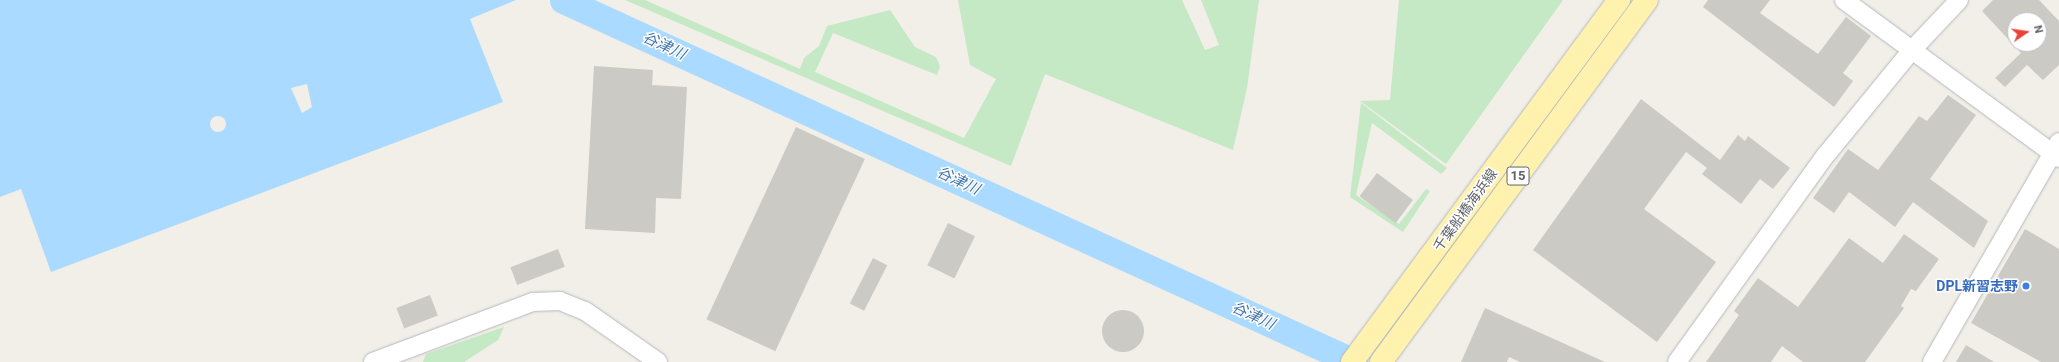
<!DOCTYPE html>
<html>
<head>
<meta charset="utf-8">
<style>
  body { margin:0 }
  #map { position:relative; width:2059px; height:362px; overflow:hidden; background:#f1efe8; font-family:Roboto,"Noto Sans JP",sans-serif }
  div>[style] { position:absolute }
  .green>* { inset:0; background:#c5e8c5 }
  .water>* { inset:0; background:#aadaff }
  .pier>* { inset:0; background:#f1efe8 }
  .round { border-radius:50% }
  .river>* { height:27px; margin:-13.5px; padding:0 13.5px; transform-origin:13.5px; border-radius:13.5px; background:#aadaff }
  .building>* { inset:0; background:#cccac5; transform-origin:0 0 }
  .roads { filter:drop-shadow(0 0 1px #b5b8bc) drop-shadow(0 0 1px #b5b8bc) }
  .street>* { height:18px; margin:-9px; padding:0 9px; transform-origin:9px; border-radius:9px; background:#fff }
  .primary>* { height:22px; margin:-11px; padding:0 11px; transform-origin:11px; border-radius:11px; background:#fff2af }
  .dots>* { width:11px; height:11px; translate:-50% -50%; box-sizing:border-box; border:2px solid #fff; border-radius:50% }
  span { translate:-50% -50%; white-space:nowrap; text-align:center; line-height:1.15; -webkit-text-stroke:3px #fff; paint-order:stroke }
  .shield-label span { padding:1px 3px; background:#fff; border:1px solid; border-radius:3px; -webkit-text-stroke-width:0 }
  .shield-label { font-size:13px; color:#5f6368; font-weight:700 }
  .street-label { font-size:14px; color:#5f6368 }
  .shop-label { font-size:14px; color:#366cbe; font-weight:700 }
  .right { translate:-100% -50%; text-align:right }
  .water-label { font-size:15px; color:#4174aa; font-style:italic }
  .north { position:absolute; left:2007px; top:12px; width:40px; height:40px; box-sizing:border-box; background:#fff; border:1px solid #bfc1c3; border-radius:50%; rotate:77deg; font-size:11px; font-weight:700; line-height:16px; text-align:center; color:#5f6368 }
  .north::after { content:''; display:block; margin:auto; width:14px; height:18px; background:#ea4335; clip-path:polygon(50% 0,100% 100%,50% 72%,0 100%) }
</style>
</head>
<body>
<div id="map">
  <div class="green">
    <i style="clip-path:polygon(625px 0,645px 0,800px 69px,804px 58px,819px 46px,827px 26px,890px 10px,915px 47px,936px 57px,940px 66px,937px 75px,833px 33px,815px 72px,964px 138px,996px 79px,970px 65px,958px 0,1182px 0,1205px 50px,1219px 45px,1201px 0,1259px 0,1247px 88px,1233px 150px,1045px 74px,1011px 166px)"></i>
    <i style="clip-path:polygon(1399px 0,1563px 0,1446px 164px,1360px 101px,1390px 100px)"></i>
    <i style="clip-path:polygon(1361px 103px,1447px 168px,1441px 174px,1372px 123px,1356px 195px,1399px 224px,1426px 189px,1430px 191px,1403px 232px,1350px 197px)"></i>
    <i style="clip-path:polygon(504px 327px,498px 340px,464px 362px,423px 362px,426px 354px)"></i>
  </div>
  <div class="water">
    <i style="clip-path:polygon(0 0,516px 0,470px 19px,503px 102px,51px 272px,21px 189px,0 197px)"></i>
  </div>
  <div class="pier">
    <i style="clip-path:polygon(307px 84px,312px 107px,302px 113px,291px 88px)"></i>
    <i class="round" style="left:210px;top:116px;width:16px;height:16px"></i>
  </div>
  <div class="river">
    <i style="left:563px;top:0;width:870px;rotate:24.59deg"></i>
  </div>
  <div class="building">
    <i style="clip-path:polygon(1708px 0,1770px 0,1760px 13px,1818px 54px,1846px 17px,1871px 36px,1843px 73px,1853px 81px,1834px 107px,1703px 7px)"></i>
    <i style="clip-path:polygon(evenodd,1993px 0,2039px 0,2059px 21px,2059px 65px,2043px 80px,2027px 65px,2005px 87px,1995px 78px,2021px 53px,1982px 11px,1993px 0,2015px 20px,2039px 20px,2039px 44px,2015px 44px,2015px 20px)"></i>
    <i style="clip-path:polygon(594px 66px,653px 70px,652px 85px,687px 87px,681px 199px,656px 198px,655px 233px,585px 229px)"></i>
    <i style="clip-path:polygon(1948px 95px,1976px 115px,1930px 179px,1988px 221px,1974px 248px,1913px 202px,1895px 227px,1849px 192px,1834px 213px,1813px 198px,1848px 149px,1878px 170px,1919px 116px,1927px 121px)"></i>
    <i style="clip-path:polygon(1641px 99px,1720px 160px,1738px 135px,1745px 141px,1748px 136px,1790px 168px,1773px 189px,1760px 179px,1741px 204px,1702px 174px,1707px 168px,1686px 152px,1644px 209px,1716px 262px,1657px 342px,1533px 250px)"></i>
    <i style="left:796px;top:127px;width:76px;height:212px;rotate:25deg"></i>
    <i style="left:1377px;top:173px;width:45px;height:29px;rotate:37deg"></i>
    <i style="left:948px;top:223px;width:30px;height:47px;rotate:26deg"></i>
    <i style="clip-path:polygon(2025px 229px,2059px 249px,2059px 362px,2041px 362px,1971px 323px)"></i>
    <i style="clip-path:polygon(1904px 234px,1939px 259px,1916px 291px,1911px 289px,1901px 306px,1904px 308px,1865px 362px,1803px 362px,1782px 346px,1771px 362px,1706px 362px,1739px 315px,1734px 311px,1758px 278px,1798px 307px,1849px 238px,1883px 263px)"></i>
    <i style="left:558px;top:249px;width:19px;height:51px;rotate:69deg"></i>
    <i style="left:873px;top:258px;width:16px;height:51px;rotate:27deg"></i>
    <i style="left:430px;top:295px;width:22px;height:36px;rotate:69deg"></i>
    <i style="clip-path:polygon(1485px 308px,1605px 362px,1520px 362px,1509px 357px,1507px 362px,1461px 362px)"></i>
    <i class="round" style="left:1102px;top:310px;width:42px;height:42px"></i>
    <i style="clip-path:polygon(1966px 345px,1994px 362px,1956px 362px)"></i>
  </div>
  <div class="roads">
    <div class="street">
      <i style="left:1844px;top:0;width:267px;rotate:36.3deg"></i>
      <i style="left:373px;top:362px;width:171px;rotate:-20.6deg"></i>
      <i style="left:533px;top:302px;width:27px;rotate:-2deg"></i>
      <i style="left:560px;top:301px;width:27px;rotate:22deg"></i>
      <i style="left:585px;top:311px;width:89px;rotate:34.9deg"></i>
      <i style="left:1677px;top:362px;width:255px;rotate:-54.3deg"></i>
      <i style="left:1826px;top:155px;width:134px;rotate:-50.7deg"></i>
      <i style="left:1911px;top:51px;width:70px;rotate:-46.7deg"></i>
      <i style="left:1932px;top:362px;width:254px;rotate:-60deg"></i>
    </div>
    <div class="primary">
      <i style="left:1352px;top:362px;width:450px;rotate:-53.6deg"></i>
      <i style="left:1381px;top:362px;width:449px;rotate:-53.7deg"></i>
    </div>
  </div>
  <div class="dots">
    <i style="left:2026px;top:286px;background:#3f7fe0"></i>
  </div>
  <div class="shield-label">
    <span style="left:1518px;top:176px">15</span>
  </div>
  <div class="street-label">
    <span style="left:1465px;top:210px;rotate:-54deg">千葉船橋海浜線</span>
  </div>
  <div class="shop-label">
    <span class="right" style="left:2018px;top:286px">DPL新習志野</span>
  </div>
  <div class="water-label">
    <span style="left:664px;top:46px;rotate:25deg">谷津川</span>
    <span style="left:958px;top:181px;rotate:25deg">谷津川</span>
    <span style="left:1253px;top:316px;rotate:25deg">谷津川</span>
  </div>
  <div class="north">N</div>
</div>
</body>
</html>
